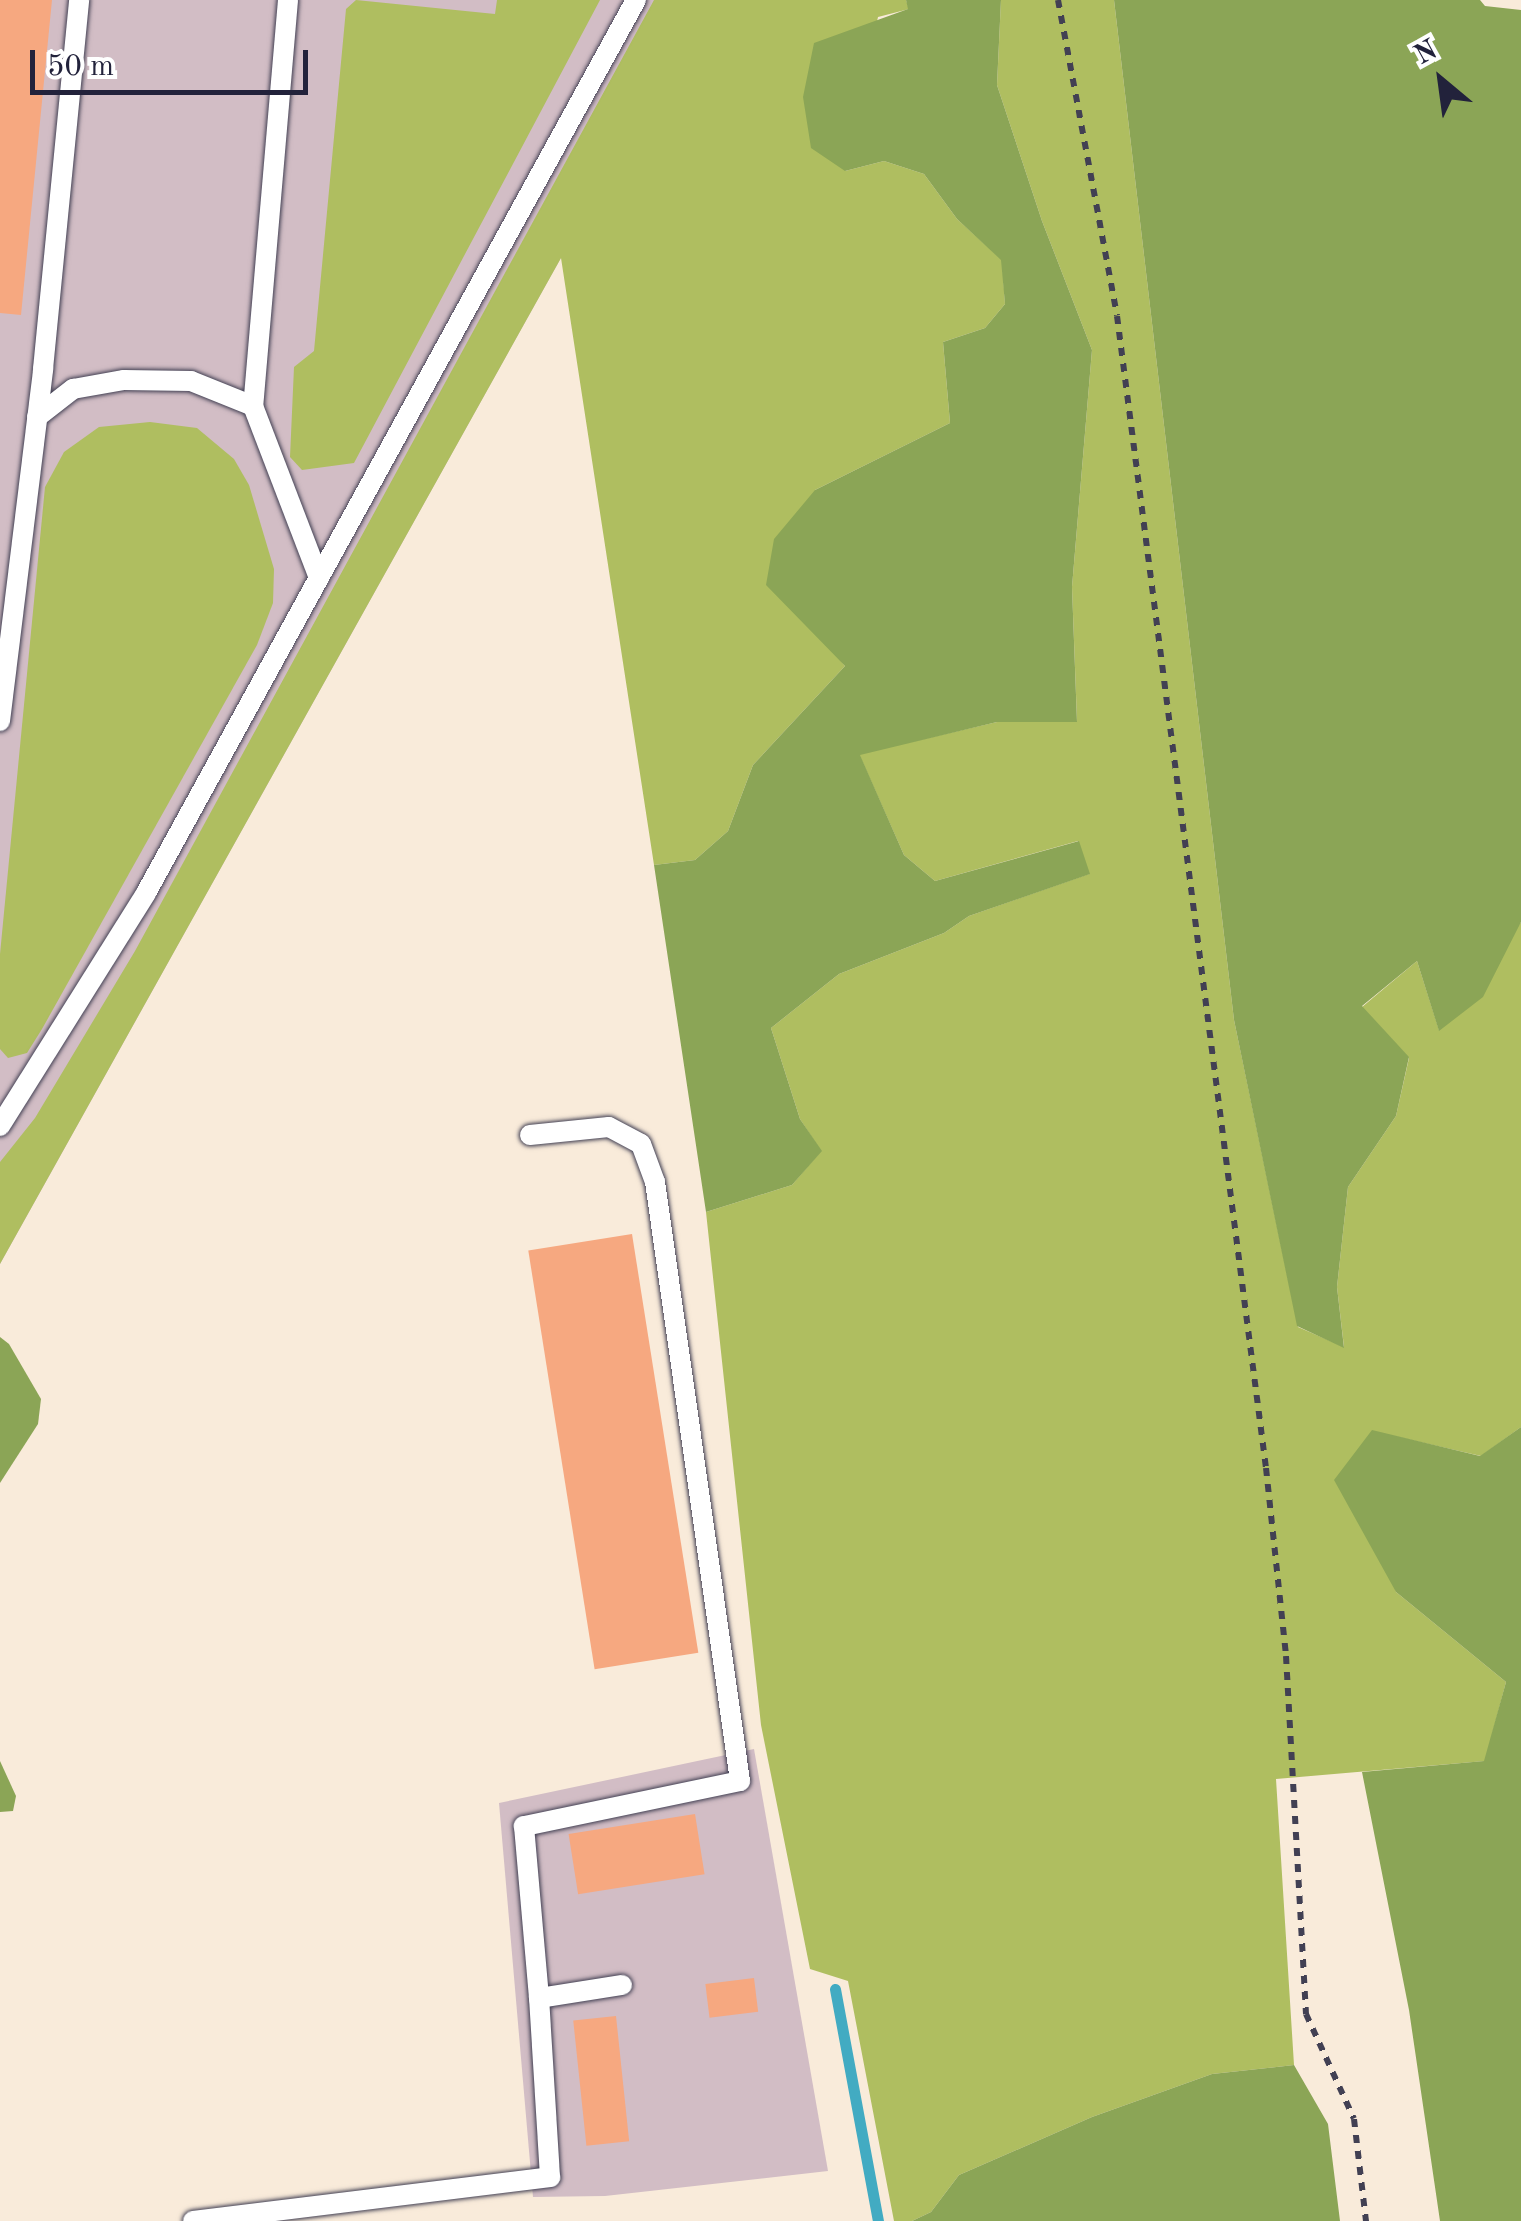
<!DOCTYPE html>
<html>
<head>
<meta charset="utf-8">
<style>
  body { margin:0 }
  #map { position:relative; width:1521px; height:2221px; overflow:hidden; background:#f9ebda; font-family:"Old Standard TT",serif }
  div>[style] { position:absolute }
  .industrial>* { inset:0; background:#d2bdc5 }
  .green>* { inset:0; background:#afbe60 }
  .forest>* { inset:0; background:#8ba556 }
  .stream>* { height:11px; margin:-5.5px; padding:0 5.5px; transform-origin:5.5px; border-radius:5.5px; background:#42abc2 }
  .building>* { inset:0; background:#f6a880; transform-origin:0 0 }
  .path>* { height:6px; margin-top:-3px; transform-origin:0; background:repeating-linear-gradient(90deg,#424053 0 8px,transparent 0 16px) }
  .roads { filter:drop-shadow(0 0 2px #424053) drop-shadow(0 0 2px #424053) }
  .lane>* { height:20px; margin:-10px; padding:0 10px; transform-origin:10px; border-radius:10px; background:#fff }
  span { translate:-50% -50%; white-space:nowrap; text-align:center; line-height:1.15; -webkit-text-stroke:10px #fff; paint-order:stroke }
  .north { position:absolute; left:1391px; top:30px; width:100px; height:100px; -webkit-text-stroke:8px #fff; paint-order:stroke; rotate:331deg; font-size:28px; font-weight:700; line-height:40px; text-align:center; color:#22223b }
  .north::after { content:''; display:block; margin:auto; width:35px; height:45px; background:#22223b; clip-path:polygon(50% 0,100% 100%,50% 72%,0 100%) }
  .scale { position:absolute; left:30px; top:50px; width:278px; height:45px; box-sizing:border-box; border:5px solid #22223b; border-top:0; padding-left:12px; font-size:30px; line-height:35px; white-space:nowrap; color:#22223b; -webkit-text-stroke:8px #fff; paint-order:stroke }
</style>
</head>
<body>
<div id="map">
  <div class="industrial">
    <i style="clip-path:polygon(0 0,695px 0,562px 256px,0 1264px)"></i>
    <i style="clip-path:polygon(754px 1749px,828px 2171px,605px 2196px,533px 2197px,499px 1803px)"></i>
  </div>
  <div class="green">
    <i style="clip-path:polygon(356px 0,495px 14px,497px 0,600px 0,354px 463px,302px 470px,290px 457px,294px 367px,314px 351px,346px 9px)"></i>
    <i style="clip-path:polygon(654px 0,906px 0,909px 9px,878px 17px,845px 171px,884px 161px,924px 174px,957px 219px,1002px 260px,1005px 304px,985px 328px,943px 342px,950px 423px,815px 490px,816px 631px,845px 666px,753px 765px,728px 831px,695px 860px,654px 865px,561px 258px,0 1264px,0 1162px,35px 1118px,135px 951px)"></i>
    <i style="clip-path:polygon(1001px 0,1114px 0,1234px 1020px,1298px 1327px,1344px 1347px,1337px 1287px,1348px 1187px,1396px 1116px,1409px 1058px,1362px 1007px,1417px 961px,1439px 1030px,1521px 922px,1521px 1427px,1481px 1456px,1372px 1431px,1396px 1592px,1506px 1682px,1485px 1761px,1276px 1779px,1294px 2065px,1212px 2074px,1092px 2117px,959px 2175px,931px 2212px,912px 2221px,894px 2221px,848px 1981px,810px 1969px,761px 1725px,706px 1212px,792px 1185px,821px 1151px,800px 1119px,771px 1028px,839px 974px,944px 933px,969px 916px,1089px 874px,1078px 841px,935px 881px,904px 855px,859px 754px,997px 722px,1077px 721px,1072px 587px,1092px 350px,1042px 221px,997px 85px)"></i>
    <i style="clip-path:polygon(150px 422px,197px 428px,234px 459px,249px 485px,274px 569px,273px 603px,257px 645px,42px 1029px,27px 1053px,8px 1058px,0 1049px,0 954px,45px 487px,64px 452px,99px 427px)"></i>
  </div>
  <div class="forest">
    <i style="clip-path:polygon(906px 0,1001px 0,997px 85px,1042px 221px,1092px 350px,1072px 587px,1077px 722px,997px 722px,860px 755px,904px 855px,935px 881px,1079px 841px,1090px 874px,969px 916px,944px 933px,839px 974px,771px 1028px,800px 1119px,822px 1151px,792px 1185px,706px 1212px,654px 865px,695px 860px,728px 831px,753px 765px,845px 666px,766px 585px,774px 539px,815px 490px,950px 423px,943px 342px,985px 328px,1005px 304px,1001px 260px,957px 219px,924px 174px,884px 161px,845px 171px,811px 148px,803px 97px,814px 43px,908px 9px)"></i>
    <i style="clip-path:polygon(1114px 0,1480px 0,1485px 6px,1521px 10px,1521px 922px,1483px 997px,1439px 1031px,1417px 961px,1362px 1006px,1409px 1057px,1396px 1116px,1348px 1187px,1337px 1287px,1344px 1348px,1297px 1326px,1234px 1020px)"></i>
    <i style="clip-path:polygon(0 1337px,9px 1344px,41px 1399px,38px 1424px,0 1483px)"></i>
    <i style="clip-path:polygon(1521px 1427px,1521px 2221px,1440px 2221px,1409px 2010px,1362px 1772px,1484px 1761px,1506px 1682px,1396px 1592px,1334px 1480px,1372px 1430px,1480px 1456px)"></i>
    <i style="clip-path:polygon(0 1761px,16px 1796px,13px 1811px,0 1812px)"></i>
    <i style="clip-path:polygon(1294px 2065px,1328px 2124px,1340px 2221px,912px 2221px,931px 2212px,959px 2175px,1092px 2117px,1212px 2074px)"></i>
  </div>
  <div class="stream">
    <i style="left:835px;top:1989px;width:236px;rotate:79.5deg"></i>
  </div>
  <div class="building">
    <i style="clip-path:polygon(0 0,52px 0,21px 315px,0 313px)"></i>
    <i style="left:632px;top:1234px;width:424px;height:105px;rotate:81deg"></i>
    <i style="left:695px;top:1814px;width:61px;height:128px;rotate:81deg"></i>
    <i style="left:754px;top:1978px;width:34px;height:49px;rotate:83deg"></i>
    <i style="left:616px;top:2016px;width:126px;height:43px;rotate:84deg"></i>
  </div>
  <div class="path">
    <i style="left:1058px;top:0;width:321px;rotate:79.4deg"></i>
    <i style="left:1117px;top:316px;width:1162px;rotate:82.63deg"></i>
    <i style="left:1266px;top:1468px;width:189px;rotate:83.9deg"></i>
    <i style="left:1286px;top:1656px;width:359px;rotate:86.8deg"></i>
    <i style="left:1306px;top:2014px;width:115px;rotate:65.4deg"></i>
    <i style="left:1354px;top:2119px;width:103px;rotate:83.3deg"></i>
  </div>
  <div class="roads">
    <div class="lane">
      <i style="left:288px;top:0;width:408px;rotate:94.9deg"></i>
      <i style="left:253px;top:406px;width:184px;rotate:69deg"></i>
      <i style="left:37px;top:417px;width:46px;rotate:-37.9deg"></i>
      <i style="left:73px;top:389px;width:52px;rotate:-10deg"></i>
      <i style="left:124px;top:380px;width:67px;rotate:0.9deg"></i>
      <i style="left:191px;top:381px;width:67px;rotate:22deg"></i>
      <i style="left:0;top:721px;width:355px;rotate:-83deg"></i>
      <i style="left:43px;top:369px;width:371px;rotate:-84.4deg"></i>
      <i style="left:0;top:1126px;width:275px;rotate:-57.9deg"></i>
      <i style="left:146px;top:893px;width:1019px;rotate:-61.25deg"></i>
      <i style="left:530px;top:1135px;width:79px;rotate:-5.8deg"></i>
      <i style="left:609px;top:1127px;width:36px;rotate:28deg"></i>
      <i style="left:641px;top:1144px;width:40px;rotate:69.8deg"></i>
      <i style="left:655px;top:1182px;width:605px;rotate:81.92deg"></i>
      <i style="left:740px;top:1781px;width:221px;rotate:168.2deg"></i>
      <i style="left:524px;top:1826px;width:173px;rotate:85deg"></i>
      <i style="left:193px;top:2221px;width:360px;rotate:-7deg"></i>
      <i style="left:550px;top:2177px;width:179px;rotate:-93.5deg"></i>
      <i style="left:539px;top:1998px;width:84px;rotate:-8.9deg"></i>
    </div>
  </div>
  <div class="north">N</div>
  <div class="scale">50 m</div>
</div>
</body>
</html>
